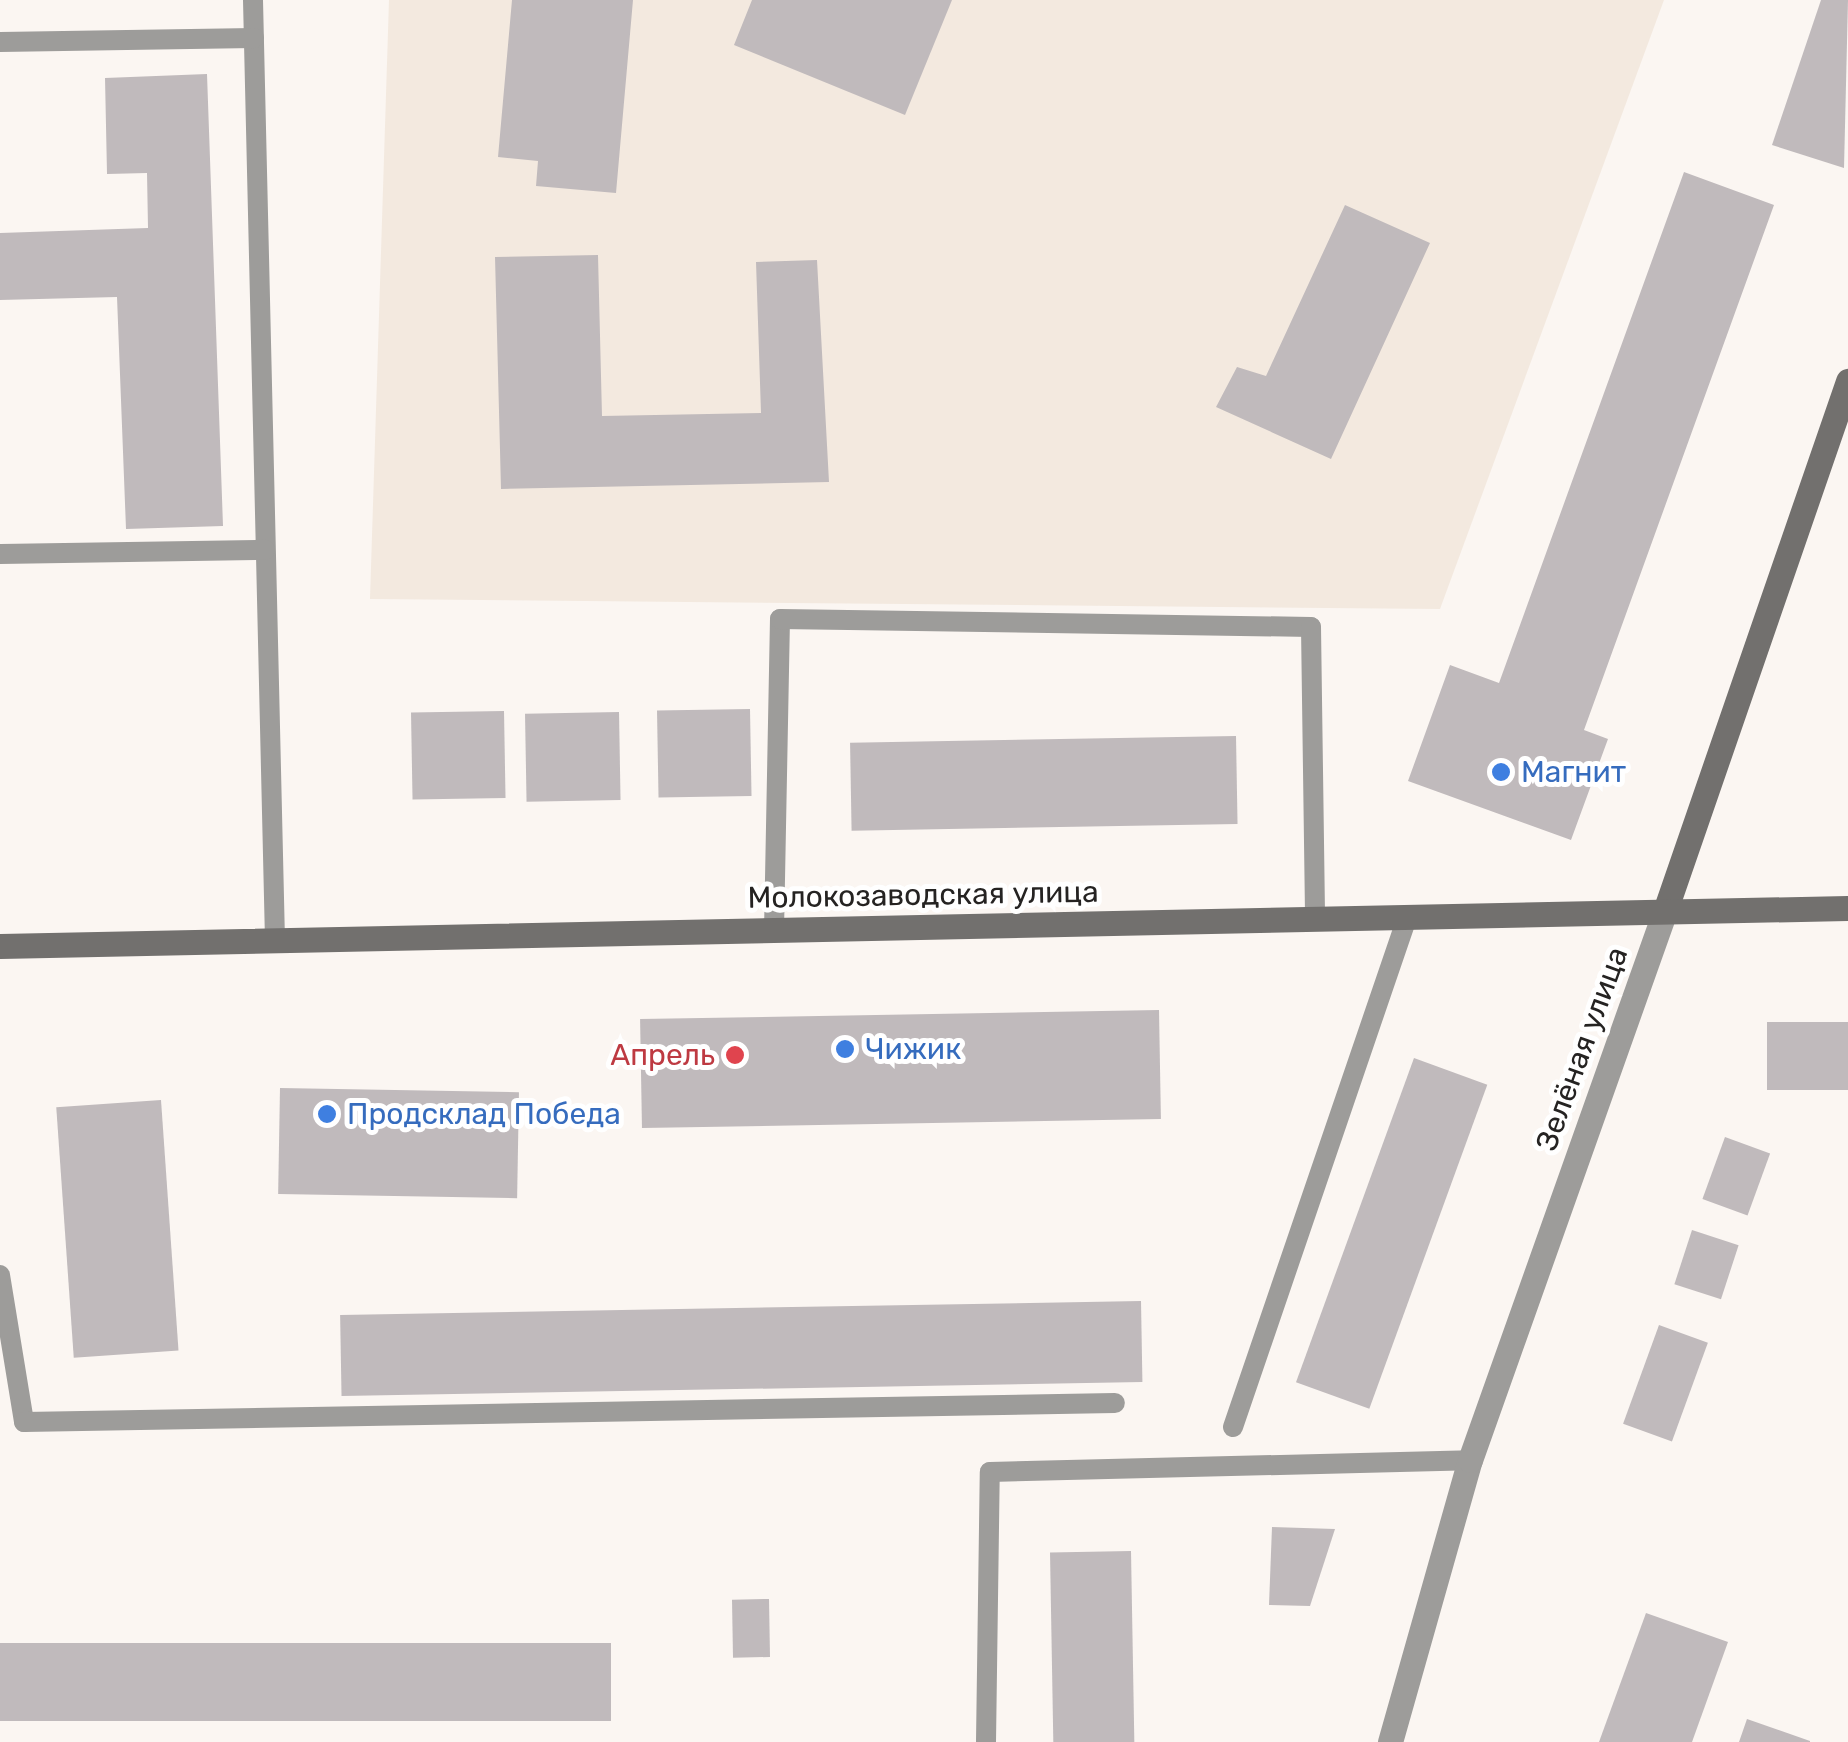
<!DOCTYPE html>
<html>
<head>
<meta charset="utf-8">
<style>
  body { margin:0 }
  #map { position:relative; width:1848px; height:1742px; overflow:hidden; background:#fbf6f2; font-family:Rubik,sans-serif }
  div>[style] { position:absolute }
  .built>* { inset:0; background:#f3e9df }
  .building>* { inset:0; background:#c0babc; transform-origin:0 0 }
  .lane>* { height:20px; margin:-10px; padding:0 10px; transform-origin:10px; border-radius:10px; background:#9d9c9a }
  .street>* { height:25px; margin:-12.5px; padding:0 12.5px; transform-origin:12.5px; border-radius:12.5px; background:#9d9c9a }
  .secondary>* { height:25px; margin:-12.5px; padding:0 12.5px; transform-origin:12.5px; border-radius:12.5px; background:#72706e }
  .dots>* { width:28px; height:28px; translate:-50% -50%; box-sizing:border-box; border:5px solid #fff; border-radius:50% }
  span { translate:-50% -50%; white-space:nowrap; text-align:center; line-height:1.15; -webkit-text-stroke:10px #fff; paint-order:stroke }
  .shop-label { font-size:30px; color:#366cbe }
  .left { translate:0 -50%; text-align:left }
  .street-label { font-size:30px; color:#252322 }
  .health-label { font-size:30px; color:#be3a42 }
  .right { translate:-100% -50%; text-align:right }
</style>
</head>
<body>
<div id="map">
  <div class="built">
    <i style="clip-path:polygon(389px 0,1664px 0,1440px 609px,370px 599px)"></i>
  </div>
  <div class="building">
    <i style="clip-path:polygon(512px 0,633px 0,616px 193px,536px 186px,538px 161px,498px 157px)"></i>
    <i style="clip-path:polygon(752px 0,952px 0,905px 115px,734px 45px)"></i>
    <i style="clip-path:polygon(1821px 0,1848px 0,1844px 168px,1772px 145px)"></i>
    <i style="clip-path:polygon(207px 74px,223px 526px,126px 529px,117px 297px,0 300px,0 233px,148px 228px,147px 173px,107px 174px,105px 78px)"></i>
    <i style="clip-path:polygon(1684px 172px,1774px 205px,1584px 730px,1608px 739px,1571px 840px,1408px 781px,1450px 665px,1499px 683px)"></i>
    <i style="clip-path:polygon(1345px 205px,1430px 243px,1331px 459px,1216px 407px,1237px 367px,1266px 376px)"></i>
    <i style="clip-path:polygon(598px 255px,602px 416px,761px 413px,756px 262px,817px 260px,829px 482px,501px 489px,495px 257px)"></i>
    <i style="left:750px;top:709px;width:87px;height:93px;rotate:89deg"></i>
    <i style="left:504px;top:711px;width:87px;height:93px;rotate:89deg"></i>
    <i style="left:619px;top:712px;width:88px;height:94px;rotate:89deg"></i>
    <i style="left:1236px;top:736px;width:88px;height:386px;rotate:89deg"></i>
    <i style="left:1159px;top:1010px;width:109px;height:519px;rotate:89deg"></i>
    <i style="left:1848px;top:1022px;width:68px;height:81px;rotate:90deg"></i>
    <i style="left:1414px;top:1058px;width:78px;height:345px;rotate:20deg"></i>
    <i style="left:280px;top:1088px;width:239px;height:106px;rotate:1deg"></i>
    <i style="left:161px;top:1100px;width:251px;height:105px;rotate:86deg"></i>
    <i style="left:1725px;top:1137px;width:48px;height:66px;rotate:20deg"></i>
    <i style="left:1692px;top:1230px;width:49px;height:57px;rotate:18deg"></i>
    <i style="left:1141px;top:1301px;width:81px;height:801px;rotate:89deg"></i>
    <i style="left:1659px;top:1325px;width:52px;height:105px;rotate:20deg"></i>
    <i style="clip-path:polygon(1272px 1527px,1335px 1529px,1310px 1606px,1269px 1605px)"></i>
    <i style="left:1131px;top:1551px;width:191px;height:81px;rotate:89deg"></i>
    <i style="left:769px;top:1599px;width:58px;height:37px;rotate:89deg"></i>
    <i style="clip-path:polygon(1646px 1613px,1728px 1642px,1692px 1742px,1599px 1742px)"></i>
    <i style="left:611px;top:1643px;width:78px;height:611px;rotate:90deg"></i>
    <i style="clip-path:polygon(1747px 1719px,1810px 1741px,1810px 1742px,1739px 1742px)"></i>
  </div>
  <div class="lane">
    <i style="left:253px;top:0;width:941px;rotate:88.66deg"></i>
    <i style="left:0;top:42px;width:254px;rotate:-0.9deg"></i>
    <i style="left:0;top:554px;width:265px;rotate:-0.9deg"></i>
    <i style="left:774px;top:931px;width:312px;rotate:-88.9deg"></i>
    <i style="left:780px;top:619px;width:531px;rotate:0.86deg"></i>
    <i style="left:1311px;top:627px;width:292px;rotate:89.2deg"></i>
    <i style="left:0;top:1275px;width:149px;rotate:80.7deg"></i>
    <i style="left:24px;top:1422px;width:1091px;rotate:-1deg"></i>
    <i style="left:1233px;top:1427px;width:541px;rotate:-71.13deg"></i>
    <i style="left:986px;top:1742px;width:270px;rotate:-89.2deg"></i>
    <i style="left:990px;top:1472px;width:480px;rotate:-1.4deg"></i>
  </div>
  <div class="street">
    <i style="left:1390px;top:1742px;width:293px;rotate:-74.2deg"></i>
    <i style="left:1470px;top:1460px;width:583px;rotate:-70.45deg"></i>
  </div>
  <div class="secondary">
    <i style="left:1665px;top:911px;width:561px;rotate:-70.95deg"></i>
    <i style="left:0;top:946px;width:1848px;rotate:-1.18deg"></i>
  </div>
  <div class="dots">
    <i style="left:1501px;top:772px;background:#3f7fe0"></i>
    <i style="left:845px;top:1049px;background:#3f7fe0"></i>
    <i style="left:735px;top:1055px;background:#e0444e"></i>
    <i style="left:327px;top:1114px;background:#3f7fe0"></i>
  </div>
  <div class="shop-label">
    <span class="left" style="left:1521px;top:772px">Магнит</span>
    <span class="left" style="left:865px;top:1049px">Чижик</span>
    <span class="left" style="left:347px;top:1114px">Продсклад Победа</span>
  </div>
  <div class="street-label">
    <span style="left:923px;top:895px;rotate:-1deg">Молокозаводская улица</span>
    <span style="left:1582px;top:1049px;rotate:-70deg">Зелёная улица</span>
  </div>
  <div class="health-label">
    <span class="right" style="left:715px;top:1055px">Апрель</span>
  </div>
</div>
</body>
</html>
